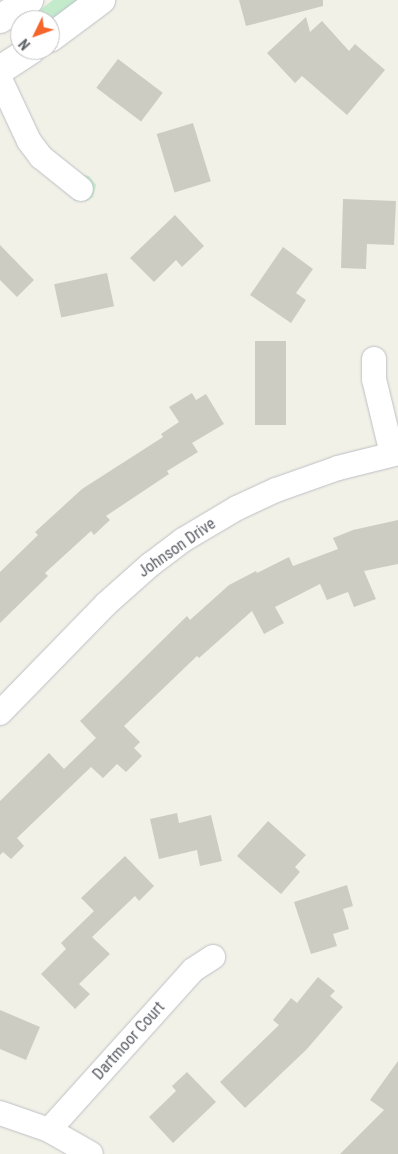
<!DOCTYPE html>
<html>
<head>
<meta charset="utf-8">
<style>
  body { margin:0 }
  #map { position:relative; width:398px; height:1154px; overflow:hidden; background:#f1f1e7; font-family:"Roboto Condensed",sans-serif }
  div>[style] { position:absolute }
  .green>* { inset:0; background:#c2eacb }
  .building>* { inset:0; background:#cdccc3; transform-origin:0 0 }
  .roads { filter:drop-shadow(0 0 1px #bebfc6) drop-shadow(0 0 1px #bebfc6) }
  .street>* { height:24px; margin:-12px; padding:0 12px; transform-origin:12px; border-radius:12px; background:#fff }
  .secondary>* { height:28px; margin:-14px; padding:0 14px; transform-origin:14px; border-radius:14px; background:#fff }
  span { translate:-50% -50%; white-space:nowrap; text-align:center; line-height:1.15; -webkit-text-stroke:5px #fff; paint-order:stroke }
  .street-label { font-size:16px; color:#5e6068 }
  .north { position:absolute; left:10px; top:10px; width:50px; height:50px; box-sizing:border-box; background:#fff; border:1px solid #bfbfc3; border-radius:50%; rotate:228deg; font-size:14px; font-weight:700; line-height:20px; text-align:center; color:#5e6068 }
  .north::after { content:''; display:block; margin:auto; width:18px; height:22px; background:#f66429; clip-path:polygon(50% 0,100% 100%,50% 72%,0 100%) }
</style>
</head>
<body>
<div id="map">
  <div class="green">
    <i style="clip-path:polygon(53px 0,81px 0,50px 27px,50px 20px,27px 20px)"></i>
    <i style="clip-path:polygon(78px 174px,89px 176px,96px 185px,93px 197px,87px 201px,75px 201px,68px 192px)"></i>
  </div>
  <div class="building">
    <i style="clip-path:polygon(239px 0,323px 0,323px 6px,246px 26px)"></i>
    <i style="clip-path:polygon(306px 17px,310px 32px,322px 21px,349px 51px,355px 44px,385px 70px,347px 115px,302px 76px,295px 83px,267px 53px)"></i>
    <i style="left:118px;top:59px;width:56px;height:36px;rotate:37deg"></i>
    <i style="left:193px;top:123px;width:61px;height:38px;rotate:73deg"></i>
    <i style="clip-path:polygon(343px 199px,396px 201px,394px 245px,367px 244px,366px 269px,341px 268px)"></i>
    <i style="clip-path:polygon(175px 215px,204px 246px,182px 267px,176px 260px,154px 282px,130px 258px)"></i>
    <i style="clip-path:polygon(0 245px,34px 280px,17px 297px,0 280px)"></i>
    <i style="clip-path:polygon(283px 247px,313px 269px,296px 293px,306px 300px,291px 323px,250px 295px)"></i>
    <i style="left:107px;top:273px;width:34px;height:54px;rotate:78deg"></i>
    <i style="left:286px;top:341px;width:84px;height:31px;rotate:90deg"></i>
    <i style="clip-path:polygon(192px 393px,196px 400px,206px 394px,224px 424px,192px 443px,198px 452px,167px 471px,169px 474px,106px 516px,110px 520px,94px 535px,91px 531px,45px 573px,48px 576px,0 623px,0 572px,38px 535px,35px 532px,82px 489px,163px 437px,161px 434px,179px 422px,169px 407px)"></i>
    <i style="clip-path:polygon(398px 520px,398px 564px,364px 571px,376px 599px,354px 607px,348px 592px,327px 600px,320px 584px,275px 607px,284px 623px,264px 634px,252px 611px,199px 658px,197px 656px,124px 726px,140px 742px,134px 748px,142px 756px,126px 772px,117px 764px,103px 778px,91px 767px,17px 838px,24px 846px,11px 859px,3px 852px,0 855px,0 801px,49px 753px,64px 769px,96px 738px,80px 721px,187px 616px,190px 620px,229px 585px,256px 571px,257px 573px,289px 557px,293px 566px,338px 549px,333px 538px,353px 530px)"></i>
    <i style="clip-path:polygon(177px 813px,179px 823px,211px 815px,222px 861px,200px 866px,197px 850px,159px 859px,150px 819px)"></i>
    <i style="clip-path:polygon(268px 821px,306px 855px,295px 867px,300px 872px,281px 894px,237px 856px)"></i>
    <i style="clip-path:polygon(125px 856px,154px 886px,139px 901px,135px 896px,92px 937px,110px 954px,79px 984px,90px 994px,75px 1009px,41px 974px,66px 949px,61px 943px,94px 911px,81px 898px)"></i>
    <i style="clip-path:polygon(347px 885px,353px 906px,343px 909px,349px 929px,333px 934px,337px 946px,311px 954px,294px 902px)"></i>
    <i style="clip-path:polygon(318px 977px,335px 991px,330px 996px,343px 1007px,307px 1049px,245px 1108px,220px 1082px,279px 1025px,273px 1020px,291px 998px,297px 1003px)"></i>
    <i style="clip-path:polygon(0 1010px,40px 1027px,26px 1060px,0 1049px)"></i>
    <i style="clip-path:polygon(398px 1061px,398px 1154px,340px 1154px,384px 1110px,370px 1100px)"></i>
    <i style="clip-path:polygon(187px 1072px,216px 1102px,173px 1143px,149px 1117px,176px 1091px,172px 1086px)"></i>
  </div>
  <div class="roads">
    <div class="street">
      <i style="left:0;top:79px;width:68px;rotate:64.9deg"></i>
      <i style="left:29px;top:141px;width:20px;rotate:53deg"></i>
      <i style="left:41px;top:157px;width:51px;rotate:38.7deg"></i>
      <i style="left:374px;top:359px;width:20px;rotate:90deg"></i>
      <i style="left:374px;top:379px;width:77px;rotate:76.5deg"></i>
      <i style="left:0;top:713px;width:152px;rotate:-45.8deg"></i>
      <i style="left:106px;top:604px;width:59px;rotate:-41.6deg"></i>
      <i style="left:150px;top:565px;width:41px;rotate:-37.1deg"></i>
      <i style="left:183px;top:540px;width:63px;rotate:-30.7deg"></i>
      <i style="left:237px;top:508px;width:43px;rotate:-24.8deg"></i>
      <i style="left:276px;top:490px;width:66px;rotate:-19.5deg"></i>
      <i style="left:338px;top:468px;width:62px;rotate:-14deg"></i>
      <i style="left:0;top:1113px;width:52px;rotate:19.1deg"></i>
      <i style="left:49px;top:1130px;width:48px;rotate:29.7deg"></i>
      <i style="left:49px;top:1130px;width:215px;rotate:-48deg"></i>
      <i style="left:193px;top:970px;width:24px;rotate:-33deg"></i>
    </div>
    <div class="secondary">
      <i style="left:0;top:19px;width:35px;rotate:-33deg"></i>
      <i style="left:50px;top:38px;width:64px;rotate:-36.7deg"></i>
      <i style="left:0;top:70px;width:37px;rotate:-33deg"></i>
    </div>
  </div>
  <div class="street-label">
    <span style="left:177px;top:548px;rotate:-35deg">Johnson Drive</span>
    <span style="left:129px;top:1041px;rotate:-48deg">Dartmoor Court</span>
  </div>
  <div class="north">N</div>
</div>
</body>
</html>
